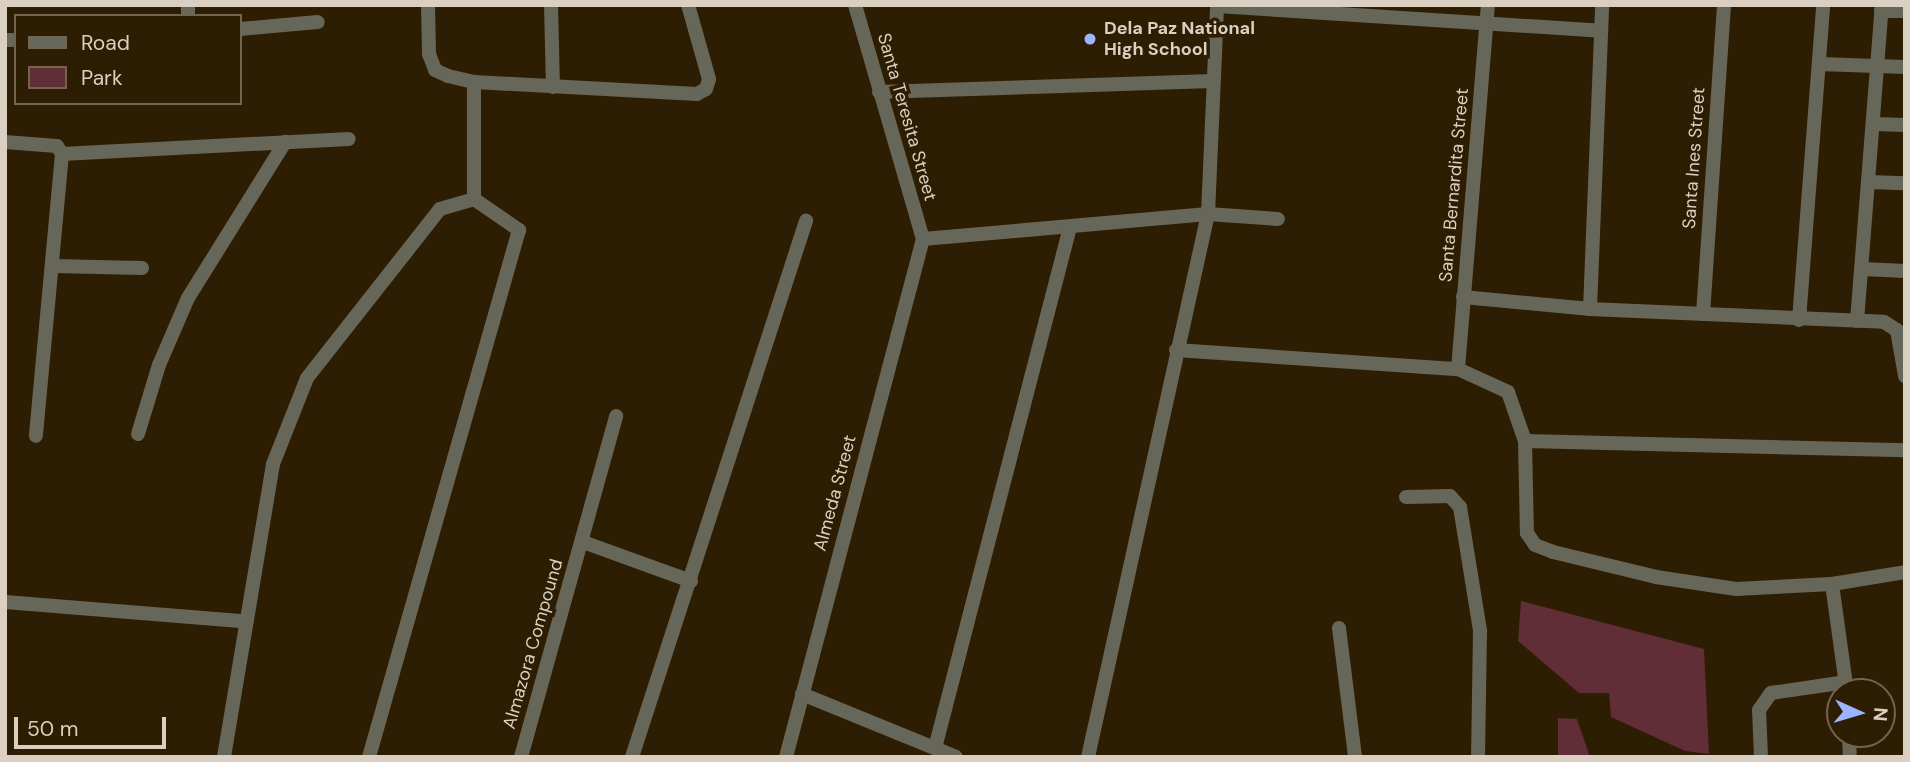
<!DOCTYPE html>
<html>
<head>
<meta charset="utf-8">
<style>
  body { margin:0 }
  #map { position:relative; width:1910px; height:762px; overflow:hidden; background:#2d1d03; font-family:"DM Sans",sans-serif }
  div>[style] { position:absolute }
  .green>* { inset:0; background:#612d36 }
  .street>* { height:14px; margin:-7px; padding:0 7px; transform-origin:7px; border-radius:7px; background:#666759 }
  .dots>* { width:19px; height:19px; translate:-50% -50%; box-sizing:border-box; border:4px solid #2d1d03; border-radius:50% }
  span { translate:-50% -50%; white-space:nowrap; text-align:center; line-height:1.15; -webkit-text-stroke:7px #2d1d03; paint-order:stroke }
  .poi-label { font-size:18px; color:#dacfc1; font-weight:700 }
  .left { translate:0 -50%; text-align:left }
  .street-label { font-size:18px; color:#dacfc1 }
  .frame { position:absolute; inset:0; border:7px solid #dacfc1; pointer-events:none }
  .legend { position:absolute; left:14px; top:14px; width:228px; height:91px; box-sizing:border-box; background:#2d1d03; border:2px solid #72644f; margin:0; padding:9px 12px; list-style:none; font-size:21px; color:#dacfc1 }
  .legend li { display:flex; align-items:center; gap:14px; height:35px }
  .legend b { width:35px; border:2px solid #72644f }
  .north { position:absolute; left:1826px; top:678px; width:70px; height:70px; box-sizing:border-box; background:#2d1d03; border:2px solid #72644f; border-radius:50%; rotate:94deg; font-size:19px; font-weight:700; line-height:28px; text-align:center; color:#dacfc1 }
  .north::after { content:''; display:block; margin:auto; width:24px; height:32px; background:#9cb4fd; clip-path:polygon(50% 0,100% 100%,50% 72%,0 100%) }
  .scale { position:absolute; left:14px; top:717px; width:152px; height:32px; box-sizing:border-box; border:4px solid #dacfc1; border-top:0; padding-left:9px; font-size:21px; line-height:24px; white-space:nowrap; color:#dacfc1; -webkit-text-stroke:5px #2d1d03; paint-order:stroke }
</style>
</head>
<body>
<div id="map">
  <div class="green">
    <i style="clip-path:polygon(1521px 601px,1704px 649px,1709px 754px,1685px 751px,1611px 717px,1609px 693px,1579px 693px,1518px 641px)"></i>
    <i style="clip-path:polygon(1558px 718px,1577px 719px,1590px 757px,1558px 757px)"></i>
  </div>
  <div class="street">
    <i style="left:188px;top:5px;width:11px;rotate:90deg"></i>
    <i style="left:428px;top:5px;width:49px;rotate:88.8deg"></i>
    <i style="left:429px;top:54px;width:17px;rotate:69deg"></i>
    <i style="left:435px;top:70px;width:14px;rotate:25deg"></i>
    <i style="left:448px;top:76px;width:27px;rotate:13deg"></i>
    <i style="left:474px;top:82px;width:223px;rotate:3.1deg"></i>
    <i style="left:697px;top:94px;width:10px;rotate:-29deg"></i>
    <i style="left:706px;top:89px;width:10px;rotate:-73deg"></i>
    <i style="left:709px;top:79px;width:77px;rotate:-105.8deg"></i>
    <i style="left:551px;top:5px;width:82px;rotate:88.6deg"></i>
    <i style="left:855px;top:5px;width:244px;rotate:73.8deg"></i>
    <i style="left:1217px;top:6px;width:385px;rotate:3.7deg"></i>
    <i style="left:1881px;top:11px;width:24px"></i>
    <i style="left:240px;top:29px;width:78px;rotate:-5.1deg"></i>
    <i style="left:5px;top:40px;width:11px"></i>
    <i style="left:1819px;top:64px;width:86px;rotate:2deg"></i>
    <i style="left:879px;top:92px;width:334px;rotate:-1.9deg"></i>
    <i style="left:1874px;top:124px;width:31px;rotate:2deg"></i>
    <i style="left:5px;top:142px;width:52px;rotate:4.4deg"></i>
    <i style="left:57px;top:146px;width:9px;rotate:58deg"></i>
    <i style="left:62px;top:154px;width:283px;rotate:95.3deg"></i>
    <i style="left:62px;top:154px;width:287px;rotate:-3deg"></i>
    <i style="left:1869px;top:182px;width:36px;rotate:2deg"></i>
    <i style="left:474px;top:199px;width:117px;rotate:-90deg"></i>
    <i style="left:923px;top:239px;width:286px;rotate:-5deg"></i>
    <i style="left:1208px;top:214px;width:70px;rotate:4.1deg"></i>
    <i style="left:52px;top:266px;width:90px;rotate:1.3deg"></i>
    <i style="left:1863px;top:269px;width:42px;rotate:2.7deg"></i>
    <i style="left:1463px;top:297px;width:128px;rotate:5.4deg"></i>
    <i style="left:1590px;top:309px;width:294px;rotate:2.5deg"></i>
    <i style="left:1884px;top:322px;width:15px;rotate:32deg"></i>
    <i style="left:1897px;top:330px;width:47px;rotate:80.1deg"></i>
    <i style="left:1590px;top:309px;width:304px;rotate:-87.7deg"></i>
    <i style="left:1703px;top:314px;width:310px;rotate:-86.1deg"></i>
    <i style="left:1799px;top:320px;width:316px;rotate:-85.6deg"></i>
    <i style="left:1857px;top:321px;width:317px;rotate:-85.5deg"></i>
    <i style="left:1176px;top:350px;width:283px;rotate:3.9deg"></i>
    <i style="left:1458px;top:369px;width:55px;rotate:24.7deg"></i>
    <i style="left:1508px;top:392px;width:52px;rotate:70.9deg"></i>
    <i style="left:1525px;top:441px;width:92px;rotate:88.8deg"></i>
    <i style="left:1527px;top:533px;width:14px;rotate:56deg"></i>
    <i style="left:1535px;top:545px;width:19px;rotate:21deg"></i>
    <i style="left:1553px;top:552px;width:106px;rotate:13.6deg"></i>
    <i style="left:1656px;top:577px;width:81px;rotate:8.5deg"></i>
    <i style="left:1736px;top:589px;width:96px;rotate:-3deg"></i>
    <i style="left:1832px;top:584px;width:74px;rotate:-9.3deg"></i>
    <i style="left:1458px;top:369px;width:365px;rotate:-85.3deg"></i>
    <i style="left:138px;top:434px;width:72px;rotate:-73.1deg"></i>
    <i style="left:159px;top:365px;width:73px;rotate:-66.6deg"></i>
    <i style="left:188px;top:298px;width:184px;rotate:-58.1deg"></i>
    <i style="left:1525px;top:441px;width:380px;rotate:1.4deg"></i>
    <i style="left:1406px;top:497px;width:44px;rotate:-1.3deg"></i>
    <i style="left:1450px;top:496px;width:15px;rotate:48deg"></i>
    <i style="left:1460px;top:507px;width:126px;rotate:80.8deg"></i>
    <i style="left:1480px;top:631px;width:126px;rotate:90.9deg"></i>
    <i style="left:583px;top:542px;width:115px;rotate:19.9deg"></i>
    <i style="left:1832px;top:584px;width:109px;rotate:82.1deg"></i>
    <i style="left:5px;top:602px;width:239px;rotate:4.6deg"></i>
    <i style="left:1339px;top:628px;width:130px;rotate:82.9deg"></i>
    <i style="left:802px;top:694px;width:166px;rotate:22.2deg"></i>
    <i style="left:1849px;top:734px;width:23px;rotate:88deg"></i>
    <i style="left:935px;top:748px;width:538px;rotate:-75.47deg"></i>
    <i style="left:224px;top:757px;width:297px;rotate:-80.5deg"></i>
    <i style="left:273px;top:464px;width:92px;rotate:-68.4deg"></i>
    <i style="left:307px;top:378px;width:215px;rotate:-51.8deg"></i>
    <i style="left:440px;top:209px;width:35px;rotate:-16deg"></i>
    <i style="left:474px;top:199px;width:55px;rotate:34.6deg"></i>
    <i style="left:519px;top:230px;width:548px;rotate:105.89deg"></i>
    <i style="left:521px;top:757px;width:354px;rotate:-74.4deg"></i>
    <i style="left:632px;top:757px;width:564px;rotate:-72.02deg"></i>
    <i style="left:786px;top:757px;width:536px;rotate:-75.19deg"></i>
    <i style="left:1088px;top:757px;width:556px;rotate:-77.54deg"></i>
    <i style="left:1208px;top:214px;width:209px;rotate:-87.5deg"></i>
    <i style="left:1761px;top:757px;width:47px;rotate:-92.4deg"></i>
    <i style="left:1759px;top:710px;width:21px;rotate:-55deg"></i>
    <i style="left:1771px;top:693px;width:76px;rotate:-8.3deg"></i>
  </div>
  <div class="dots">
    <i style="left:1090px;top:39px;background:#9cb4fd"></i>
  </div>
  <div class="poi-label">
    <span class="left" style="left:1104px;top:39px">Dela Paz National<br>High School</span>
  </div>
  <div class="street-label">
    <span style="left:907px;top:117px;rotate:74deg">Santa Teresita Street</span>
    <span style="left:1694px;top:158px;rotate:-86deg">Santa Ines Street</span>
    <span style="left:1454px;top:185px;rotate:-85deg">Santa Bernardita Street</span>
    <span style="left:835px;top:493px;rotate:-75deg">Almeda Street</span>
    <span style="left:533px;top:644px;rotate:-74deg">Almazora Compound</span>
  </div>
  <div class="frame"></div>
  <ul class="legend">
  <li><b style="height:9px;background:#666759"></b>Road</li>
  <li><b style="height:19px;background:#612d36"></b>Park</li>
  </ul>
  <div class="north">N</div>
  <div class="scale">50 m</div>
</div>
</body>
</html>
